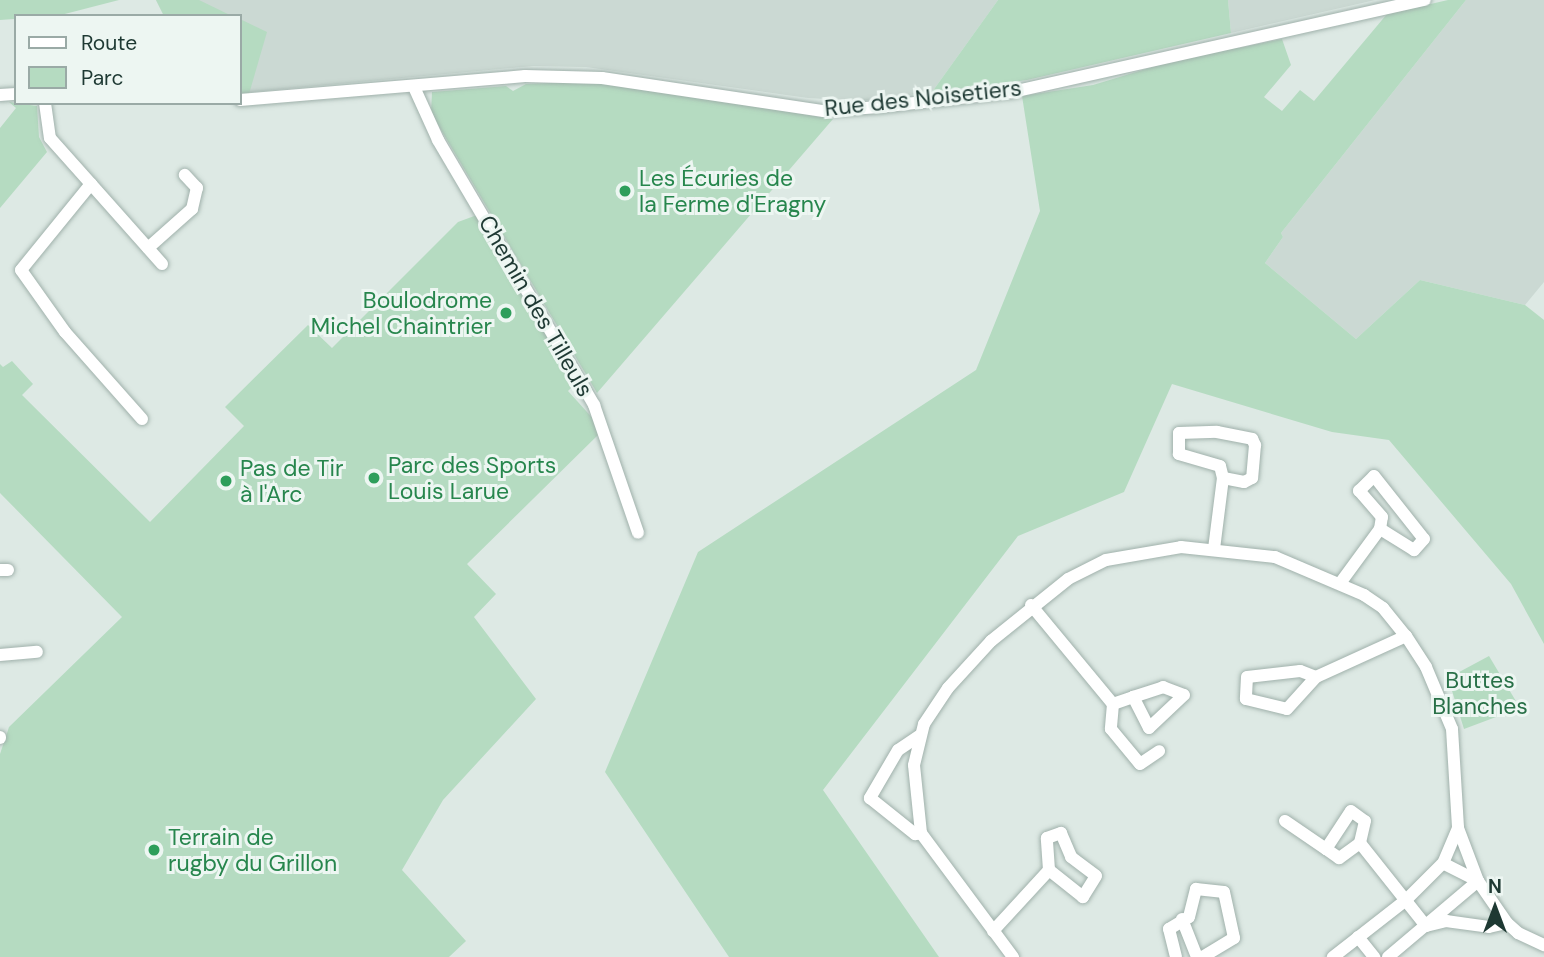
<!DOCTYPE html>
<html>
<head>
<meta charset="utf-8">
<style>
  body { margin:0 }
  #map { position:relative; width:1544px; height:957px; overflow:hidden; background:#dde9e4; font-family:"DM Sans",sans-serif }
  div>[style] { position:absolute }
  .built>* { inset:0; background:#cbd9d3 }
  .green>* { inset:0; background:#b5dbc1 }
  .roads { filter:drop-shadow(0 0 2px #a0b1ab) drop-shadow(0 0 2px #a0b1ab) }
  .minor>* { height:12px; margin:-6px; padding:0 6px; transform-origin:6px; border-radius:6px; background:#fff }
  .dots>* { width:19px; height:19px; translate:-50% -50%; box-sizing:border-box; border:4px solid #edf6f2; border-radius:50% }
  span { translate:-50% -50%; white-space:nowrap; text-align:center; line-height:1.15; -webkit-text-stroke:6px #edf6f2; paint-order:stroke }
  .street-label { font-size:23px; color:#1e3933 }
  .leisure-label { font-size:23px; color:#27864d }
  .left { translate:0 -50%; text-align:left }
  .right { translate:-100% -50%; text-align:right }
  .park-label { font-size:23px; color:#287047 }
  .legend { position:absolute; left:14px; top:14px; width:228px; height:91px; box-sizing:border-box; background:#edf6f2; border:2px solid #9aaaa6; margin:0; padding:9px 12px; list-style:none; font-size:21px; color:#1e3933 }
  .legend li { display:flex; align-items:center; gap:14px; height:35px }
  .legend b { width:35px; border:2px solid #9aaaa6 }
  .north { position:absolute; left:1460px; top:873px; width:70px; height:70px; -webkit-text-stroke:5px #edf6f2; paint-order:stroke; rotate:0deg; font-size:19px; font-weight:700; line-height:28px; text-align:center; color:#1e3933 }
  .north::after { content:''; display:block; margin:auto; width:24px; height:32px; background:#1e3933; clip-path:polygon(50% 0,100% 100%,50% 72%,0 100%) }
</style>
</head>
<body>
<div id="map">
  <div class="built">
    <i style="clip-path:polygon(156px 0,998px 0,932px 92px,859px 101px,808px 98px,586px 67px,533px 66px,240px 93px,240px 16px,164px 16px)"></i>
    <i style="clip-path:polygon(1228px 0,1375px 0,1231px 33px)"></i>
    <i style="clip-path:polygon(1466px 0,1544px 0,1544px 282px,1525px 305px,1420px 280px,1356px 339px,1265px 263px,1283px 237px,1281px 233px)"></i>
  </div>
  <div class="green">
    <i style="clip-path:polygon(0 0,119px 0,57px 16px,0 20px)"></i>
    <i style="clip-path:polygon(156px 0,199px 0,232px 16px,164px 16px)"></i>
    <i style="clip-path:polygon(998px 0,1228px 0,1231px 33px,1027px 80px,932px 92px)"></i>
    <i style="clip-path:polygon(1448px 0,1466px 0,1281px 233px,1283px 237px,1265px 263px,1356px 339px,1420px 280px,1525px 305px,1544px 320px,1544px 644px,1511px 584px,1389px 440px,1332px 432px,1172px 384px,1124px 492px,1018px 536px,823px 790px,939px 957px,729px 957px,605px 772px,698px 552px,976px 370px,1040px 211px,1022px 96px,1093px 85px,1239px 41px,1239px 48px,1282px 39px,1291px 65px,1264px 97px,1282px 111px,1300px 90px,1314px 101px,1387px 14px)"></i>
    <i style="clip-path:polygon(240px 19px,267px 32px,249px 94px,240px 93px)"></i>
    <i style="clip-path:polygon(598px 81px,833px 119px,597px 393px,431px 113px,432px 92px,506px 86px,513px 91px,526px 84px)"></i>
    <i style="clip-path:polygon(9px 102px,37px 106px,39px 137px,47px 152px,0 208px,0 128px,16px 108px)"></i>
    <i style="clip-path:polygon(477px 215px,576px 383px,568px 391px,597px 423px,599px 434px,467px 564px,496px 594px,474px 617px,536px 699px,443px 800px,402px 870px,466px 941px,449px 957px,0 957px,0 754px,9px 727px,122px 617px,0 493px,0 364px,3px 367px,12px 361px,33px 384px,22px 395px,150px 522px,244px 426px,225px 407px,308px 325px,332px 348px,458px 222px)"></i>
    <i style="clip-path:polygon(1489px 656px,1520px 708px,1464px 729px,1448px 678px)"></i>
  </div>
  <div class="roads">
    <div class="minor">
      <i style="left:414px;top:87px;width:58px;rotate:65.6deg"></i>
      <i style="left:438px;top:140px;width:308px;rotate:59.5deg"></i>
      <i style="left:594px;top:405px;width:135px;rotate:71deg"></i>
      <i style="left:0;top:95px;width:16px;rotate:-4deg"></i>
      <i style="left:240px;top:100px;width:286px;rotate:-4.8deg"></i>
      <i style="left:525px;top:76px;width:77px;rotate:1.5deg"></i>
      <i style="left:602px;top:78px;width:224px;rotate:8.5deg"></i>
      <i style="left:824px;top:111px;width:55px;rotate:-4.2deg"></i>
      <i style="left:879px;top:107px;width:134px;rotate:-6.4deg"></i>
      <i style="left:1012px;top:92px;width:423px;rotate:-12.6deg"></i>
      <i style="left:45px;top:103px;width:35px;rotate:82deg"></i>
      <i style="left:50px;top:138px;width:62px;rotate:48.3deg"></i>
      <i style="left:148px;top:248px;width:59px;rotate:-41.6deg"></i>
      <i style="left:192px;top:209px;width:22px;rotate:-77deg"></i>
      <i style="left:197px;top:188px;width:18px;rotate:-133deg"></i>
      <i style="left:142px;top:419px;width:116px;rotate:-131.5deg"></i>
      <i style="left:65px;top:332px;width:76px;rotate:-125.4deg"></i>
      <i style="left:21px;top:270px;width:111px;rotate:-50.9deg"></i>
      <i style="left:91px;top:184px;width:107px;rotate:48.4deg"></i>
      <i style="left:1214px;top:549px;width:72px;rotate:-82.8deg"></i>
      <i style="left:1223px;top:478px;width:12px;rotate:-104deg"></i>
      <i style="left:1220px;top:466px;width:43px;rotate:-163.7deg"></i>
      <i style="left:1179px;top:454px;width:21px;rotate:-90deg"></i>
      <i style="left:1179px;top:433px;width:38px;rotate:-2deg"></i>
      <i style="left:1217px;top:432px;width:36px;rotate:11deg"></i>
      <i style="left:1252px;top:439px;width:7px;rotate:63deg"></i>
      <i style="left:1255px;top:445px;width:33px;rotate:95deg"></i>
      <i style="left:1252px;top:478px;width:9px;rotate:153deg"></i>
      <i style="left:1244px;top:482px;width:21px;rotate:-169deg"></i>
      <i style="left:0;top:570px;width:8px"></i>
      <i style="left:1341px;top:582px;width:66px;rotate:-53.7deg"></i>
      <i style="left:1380px;top:529px;width:12px;rotate:-81deg"></i>
      <i style="left:1382px;top:517px;width:35px;rotate:-131deg"></i>
      <i style="left:1359px;top:491px;width:21px;rotate:-45deg"></i>
      <i style="left:1374px;top:476px;width:80px;rotate:51.6deg"></i>
      <i style="left:1424px;top:539px;width:15px;rotate:132deg"></i>
      <i style="left:1414px;top:550px;width:40px;rotate:-148deg"></i>
      <i style="left:1031px;top:605px;width:129px;rotate:50.4deg"></i>
      <i style="left:0;top:655px;width:37px;rotate:-5deg"></i>
      <i style="left:1316px;top:677px;width:17px;rotate:-159deg"></i>
      <i style="left:1300px;top:671px;width:53px;rotate:173.5deg"></i>
      <i style="left:1247px;top:677px;width:22px;rotate:93deg"></i>
      <i style="left:1246px;top:699px;width:42px;rotate:13.7deg"></i>
      <i style="left:1287px;top:709px;width:43px;rotate:-47.8deg"></i>
      <i style="left:1316px;top:677px;width:99px;rotate:-24.5deg"></i>
      <i style="left:1113px;top:704px;width:21px;rotate:-19deg"></i>
      <i style="left:1133px;top:697px;width:32px;rotate:-18deg"></i>
      <i style="left:1163px;top:687px;width:22px;rotate:21deg"></i>
      <i style="left:1184px;top:695px;width:48px;rotate:136.7deg"></i>
      <i style="left:1149px;top:728px;width:35px;rotate:-117deg"></i>
      <i style="left:1113px;top:704px;width:25px;rotate:95deg"></i>
      <i style="left:1111px;top:729px;width:45px;rotate:50.4deg"></i>
      <i style="left:1140px;top:764px;width:23px;rotate:-34deg"></i>
      <i style="left:919px;top:736px;width:25px;rotate:146deg"></i>
      <i style="left:898px;top:750px;width:56px;rotate:120.3deg"></i>
      <i style="left:870px;top:798px;width:58px;rotate:38.7deg"></i>
      <i style="left:915px;top:834px;width:6px;rotate:-9deg"></i>
      <i style="left:0;top:737px;width:1px;rotate:90deg"></i>
      <i style="left:1351px;top:811px;width:17px;rotate:36deg"></i>
      <i style="left:1365px;top:821px;width:23px;rotate:103deg"></i>
      <i style="left:1360px;top:843px;width:26px;rotate:144deg"></i>
      <i style="left:1339px;top:858px;width:16px;rotate:-145deg"></i>
      <i style="left:1326px;top:849px;width:45px;rotate:-56.7deg"></i>
      <i style="left:1285px;top:821px;width:50px;rotate:34.3deg"></i>
      <i style="left:1458px;top:828px;width:57px;rotate:69.3deg"></i>
      <i style="left:1478px;top:881px;width:51px;rotate:55.4deg"></i>
      <i style="left:1507px;top:923px;width:15px;rotate:42deg"></i>
      <i style="left:1518px;top:933px;width:29px;rotate:25deg"></i>
      <i style="left:1360px;top:843px;width:106px;rotate:51.5deg"></i>
      <i style="left:1426px;top:926px;width:21px;rotate:-14deg"></i>
      <i style="left:1446px;top:921px;width:43px;rotate:7.9deg"></i>
      <i style="left:1489px;top:927px;width:18px;rotate:-13deg"></i>
      <i style="left:1182px;top:919px;width:41px;rotate:68.5deg"></i>
      <i style="left:993px;top:931px;width:83px;rotate:-47.4deg"></i>
      <i style="left:1049px;top:870px;width:32px;rotate:-94deg"></i>
      <i style="left:1047px;top:838px;width:15px;rotate:-20deg"></i>
      <i style="left:1061px;top:833px;width:26px;rotate:67deg"></i>
      <i style="left:1071px;top:857px;width:31px;rotate:37deg"></i>
      <i style="left:1096px;top:876px;width:25px;rotate:122deg"></i>
      <i style="left:1083px;top:897px;width:43px;rotate:-141.5deg"></i>
      <i style="left:1358px;top:937px;width:26px;rotate:51deg"></i>
      <i style="left:1013px;top:957px;width:154px;rotate:-126.6deg"></i>
      <i style="left:921px;top:833px;width:68px;rotate:-95.9deg"></i>
      <i style="left:914px;top:765px;width:42px;rotate:-76.3deg"></i>
      <i style="left:924px;top:724px;width:43px;rotate:-56.3deg"></i>
      <i style="left:948px;top:688px;width:64px;rotate:-47.5deg"></i>
      <i style="left:991px;top:641px;width:99px;rotate:-38.8deg"></i>
      <i style="left:1068px;top:579px;width:42px;rotate:-26.6deg"></i>
      <i style="left:1106px;top:560px;width:76px;rotate:-9.8deg"></i>
      <i style="left:1181px;top:547px;width:95px;rotate:6.1deg"></i>
      <i style="left:1275px;top:557px;width:97px;rotate:23.1deg"></i>
      <i style="left:1364px;top:595px;width:23px;rotate:34deg"></i>
      <i style="left:1383px;top:608px;width:36px;rotate:51deg"></i>
      <i style="left:1406px;top:636px;width:37px;rotate:57deg"></i>
      <i style="left:1426px;top:667px;width:67px;rotate:67.2deg"></i>
      <i style="left:1452px;top:729px;width:99px;rotate:86.5deg"></i>
      <i style="left:1458px;top:828px;width:38px;rotate:113deg"></i>
      <i style="left:1443px;top:863px;width:52px;rotate:135deg"></i>
      <i style="left:1406px;top:900px;width:93px;rotate:142deg"></i>
      <i style="left:1176px;top:957px;width:29px;rotate:-104deg"></i>
      <i style="left:1169px;top:929px;width:23px;rotate:-31deg"></i>
      <i style="left:1189px;top:917px;width:29px;rotate:-76deg"></i>
      <i style="left:1196px;top:889px;width:28px;rotate:6deg"></i>
      <i style="left:1224px;top:892px;width:47px;rotate:77.7deg"></i>
      <i style="left:1234px;top:938px;width:37px;rotate:149deg"></i>
      <i style="left:1388px;top:957px;width:118px;rotate:-40.2deg"></i>
      <i style="left:1478px;top:881px;width:39px;rotate:-153deg"></i>
    </div>
  </div>
  <div class="dots">
    <i style="left:625px;top:191px;background:#2e9e5b"></i>
    <i style="left:506px;top:313px;background:#2e9e5b"></i>
    <i style="left:374px;top:478px;background:#2e9e5b"></i>
    <i style="left:226px;top:481px;background:#2e9e5b"></i>
    <i style="left:154px;top:850px;background:#2e9e5b"></i>
  </div>
  <div class="street-label">
    <span style="left:923px;top:98px;rotate:-6deg">Rue des Noisetiers</span>
    <span style="left:536px;top:306px;rotate:60deg">Chemin des Tilleuls</span>
  </div>
  <div class="leisure-label">
    <span class="left" style="left:639px;top:191px">Les Écuries de<br>la Ferme d'Eragny</span>
    <span class="right" style="left:492px;top:313px">Boulodrome<br>Michel Chaintrier</span>
    <span class="left" style="left:388px;top:478px">Parc des Sports<br>Louis Larue</span>
    <span class="left" style="left:240px;top:481px">Pas de Tir<br>à l'Arc</span>
    <span class="left" style="left:168px;top:850px">Terrain de<br>rugby du Grillon</span>
  </div>
  <div class="park-label">
    <span style="left:1480px;top:693px">Buttes<br>Blanches</span>
  </div>
  <ul class="legend">
  <li><b style="height:9px;background:#fff"></b>Route</li>
  <li><b style="height:19px;background:#b5dbc1"></b>Parc</li>
  </ul>
  <div class="north">N</div>
</div>
</body>
</html>
